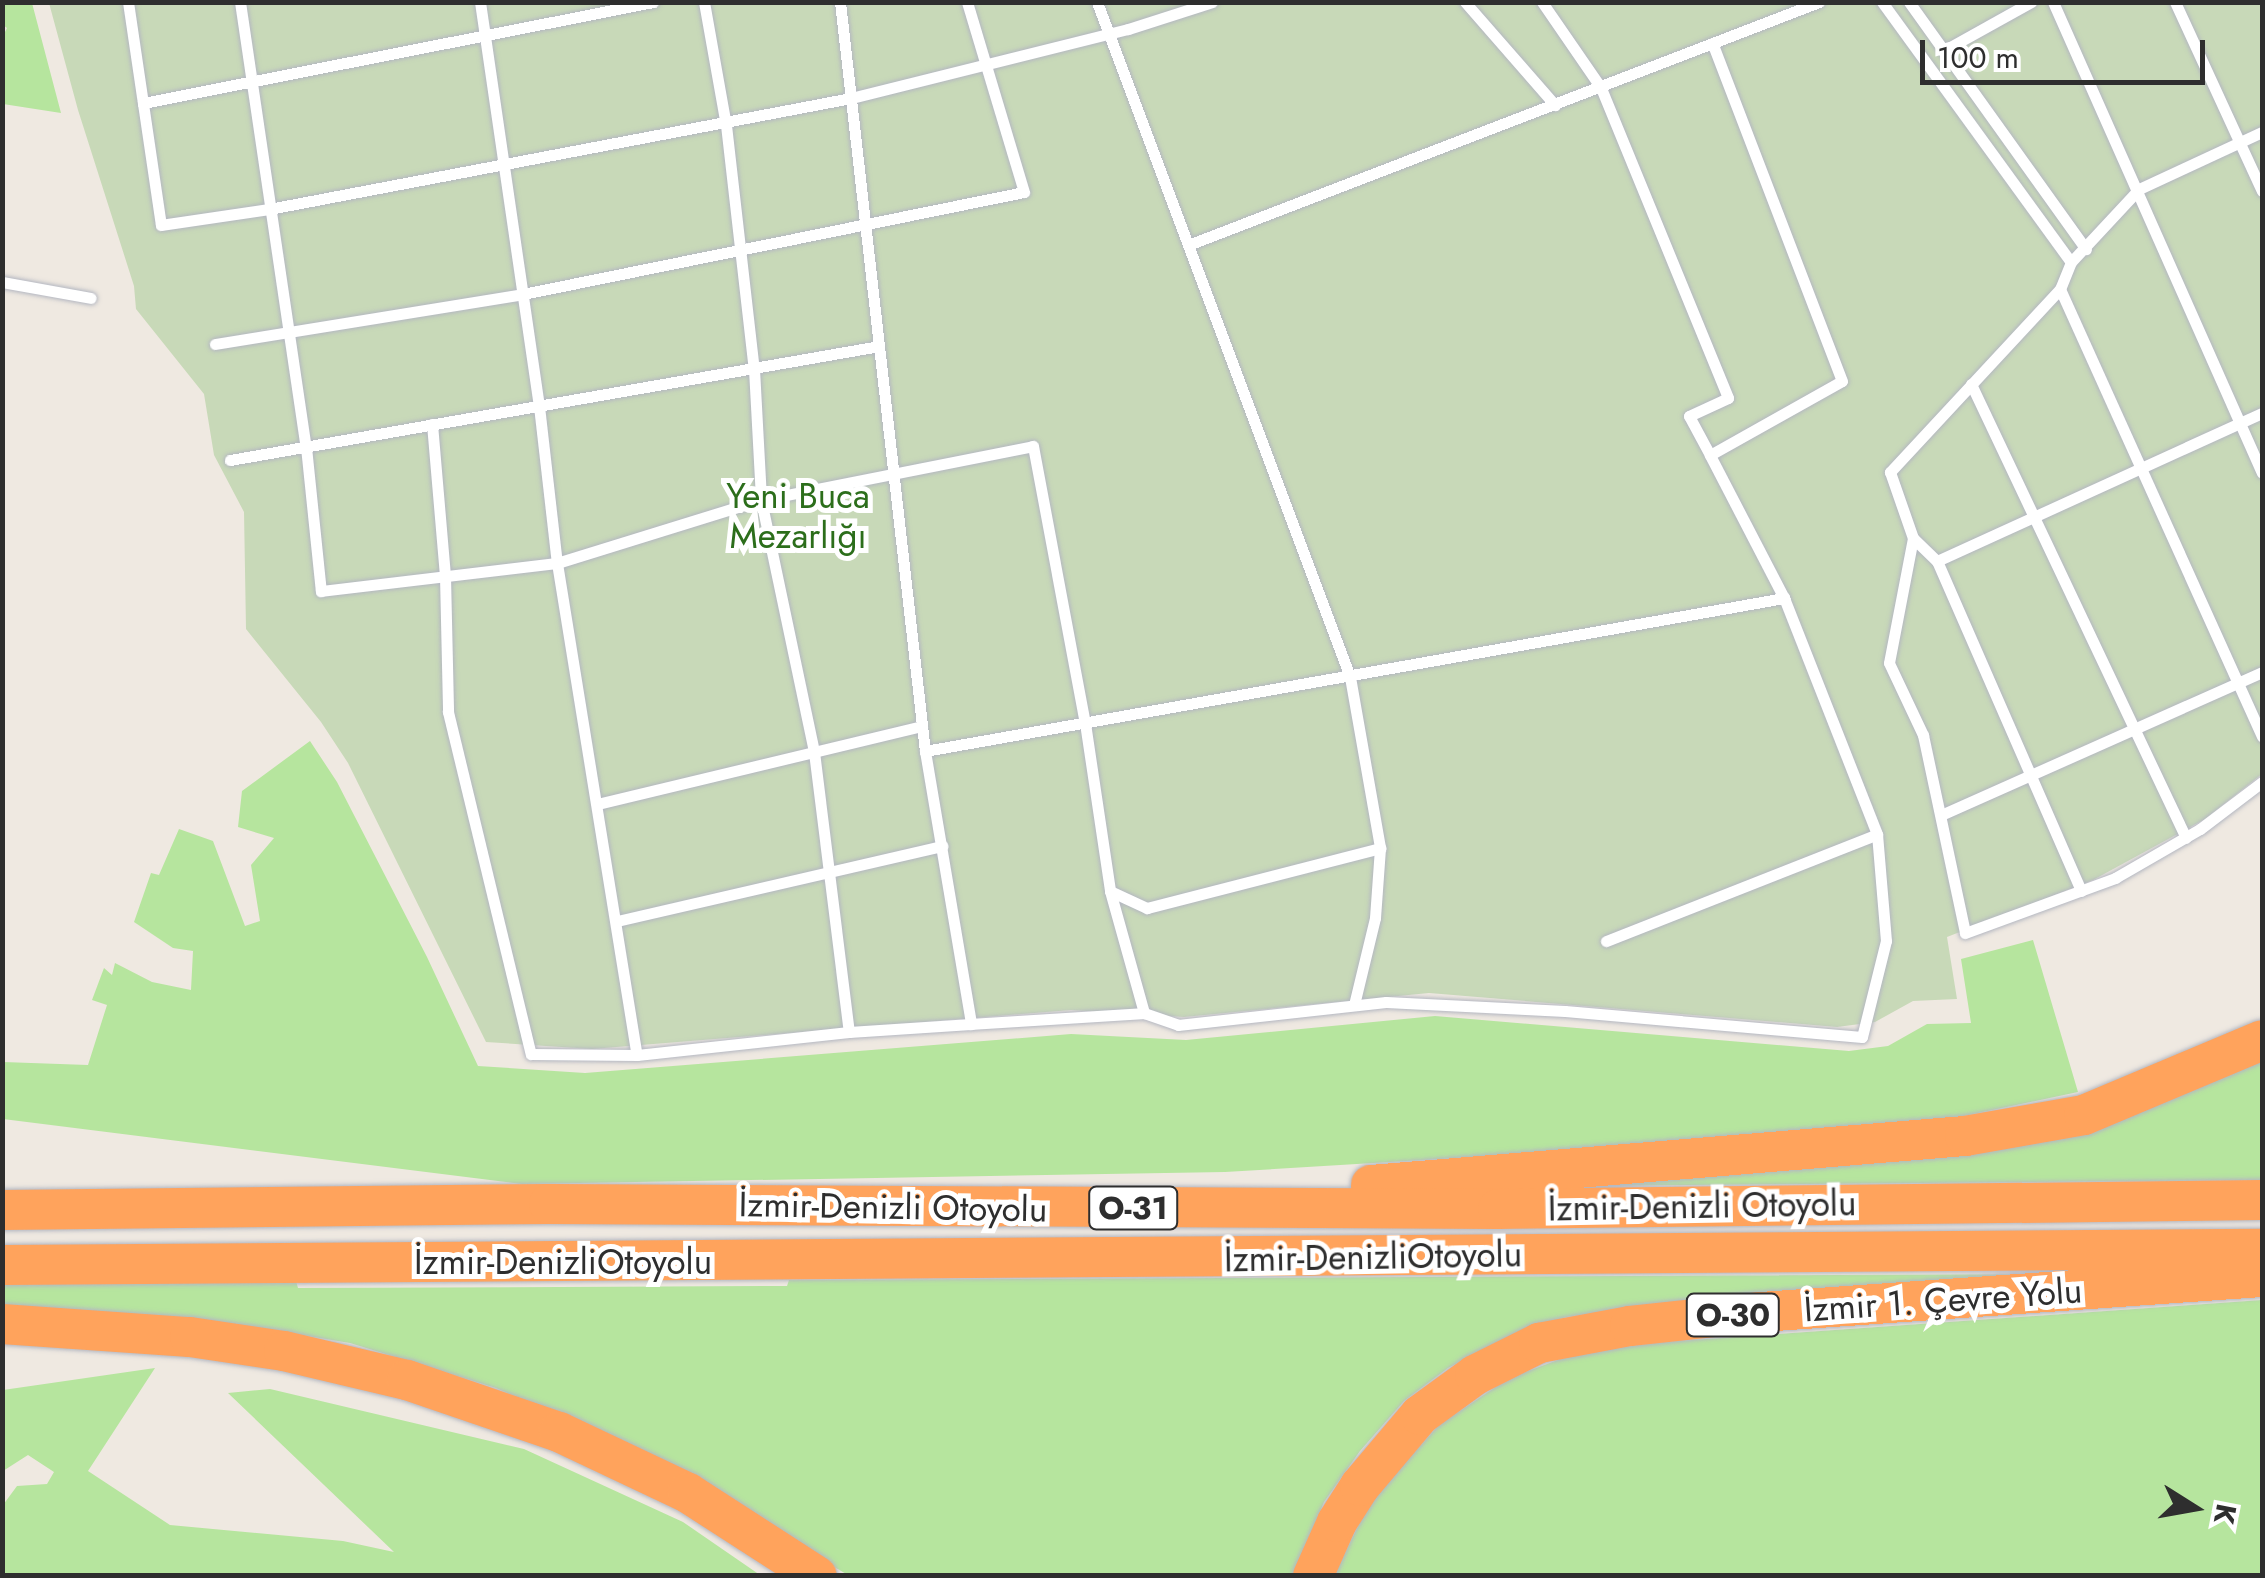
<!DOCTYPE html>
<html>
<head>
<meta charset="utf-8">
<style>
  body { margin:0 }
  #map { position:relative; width:2265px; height:1578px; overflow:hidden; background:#efe9e1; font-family:Jost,sans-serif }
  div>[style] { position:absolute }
  .green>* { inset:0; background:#b6e59e }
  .cemetery>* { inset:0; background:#c8d9b8 }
  .roads { filter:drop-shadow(0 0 2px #b4b7c1) drop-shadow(0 0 2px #b4b7c1) }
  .lane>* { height:11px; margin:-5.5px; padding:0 5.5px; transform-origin:5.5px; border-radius:5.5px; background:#fff }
  .highway>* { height:40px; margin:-20px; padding:0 20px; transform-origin:20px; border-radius:20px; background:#ffa35c }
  span { translate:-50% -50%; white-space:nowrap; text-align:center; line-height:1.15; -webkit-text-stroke:10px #fff; paint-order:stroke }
  .shield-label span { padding:2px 8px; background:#fff; border:2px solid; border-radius:8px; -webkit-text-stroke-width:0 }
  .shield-label { font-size:32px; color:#2e2e2e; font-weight:700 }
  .park-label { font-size:35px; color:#2c6e1b }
  .street-label { font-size:35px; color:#2e2e2e }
  .frame { position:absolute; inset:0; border:5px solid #2e2e2e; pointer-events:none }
  .north { position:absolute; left:2145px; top:1458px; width:100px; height:100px; -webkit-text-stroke:8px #fff; paint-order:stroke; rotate:101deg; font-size:28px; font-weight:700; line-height:40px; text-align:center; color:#2e2e2e }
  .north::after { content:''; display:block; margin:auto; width:35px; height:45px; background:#2e2e2e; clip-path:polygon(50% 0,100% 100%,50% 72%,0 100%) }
  .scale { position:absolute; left:1920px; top:40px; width:285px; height:45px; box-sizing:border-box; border:5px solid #2e2e2e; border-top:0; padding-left:12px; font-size:30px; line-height:35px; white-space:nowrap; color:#2e2e2e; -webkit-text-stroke:8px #fff; paint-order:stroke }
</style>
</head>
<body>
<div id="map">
  <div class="green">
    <i style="clip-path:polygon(3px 2px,32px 3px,61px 113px,3px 104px,3px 36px,7px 28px,3px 25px)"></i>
    <i style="clip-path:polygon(310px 741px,337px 782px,427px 957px,478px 1066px,585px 1073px,1071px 1034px,1186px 1040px,1435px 1016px,1849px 1051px,1888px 1046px,1927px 1024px,1971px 1023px,1961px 959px,2033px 940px,2078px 1092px,1959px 1117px,1622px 1148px,1225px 1172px,522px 1184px,3px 1119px,3px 1062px,88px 1065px,107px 1005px,92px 1000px,104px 968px,112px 975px,115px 963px,152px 982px,191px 990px,193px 951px,173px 948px,134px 922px,151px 873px,159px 875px,179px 829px,213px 841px,245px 926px,260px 921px,251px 865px,274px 838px,238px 827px,242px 791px)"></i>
    <i style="clip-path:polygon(2262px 1055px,2262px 1180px,1562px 1186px,1883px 1162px)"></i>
    <i style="clip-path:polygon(2070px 1274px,1651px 1305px,1566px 1317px,1505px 1338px,1448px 1368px,1404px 1401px,1360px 1451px,1324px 1502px,1293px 1576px,848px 1575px,617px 1441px,496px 1388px,350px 1343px,240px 1325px,3px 1307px,2px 1284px,296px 1281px,298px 1288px,787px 1286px,789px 1280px)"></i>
    <i style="clip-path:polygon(2262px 1300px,2262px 1575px,1334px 1576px,1370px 1501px,1439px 1425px,1509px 1378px,1577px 1353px,1664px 1342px)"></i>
    <i style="clip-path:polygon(155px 1368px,88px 1471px,170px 1525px,343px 1541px,394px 1552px,228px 1393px,270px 1389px,524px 1449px,683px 1522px,760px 1575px,3px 1575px,3px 1505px,17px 1486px,47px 1484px,54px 1472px,28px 1455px,3px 1471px,3px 1390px)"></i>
  </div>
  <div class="cemetery">
    <i style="clip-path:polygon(49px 3px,2262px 3px,2262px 774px,2205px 819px,2093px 880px,1947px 937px,1957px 999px,1913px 1001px,1875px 1022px,1837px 1027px,1429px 993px,1184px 1017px,1071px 1010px,592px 1049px,486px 1042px,348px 763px,321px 722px,246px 629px,244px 512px,214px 455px,204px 394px,136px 309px,134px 286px,78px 110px)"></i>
  </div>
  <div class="roads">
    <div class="lane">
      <i style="left:128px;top:2px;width:225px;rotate:81.6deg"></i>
      <i style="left:161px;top:225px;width:109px;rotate:-8.4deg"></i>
      <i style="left:269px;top:209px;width:592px;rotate:-10.8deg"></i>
      <i style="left:851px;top:98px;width:285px;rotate:-14deg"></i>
      <i style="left:1128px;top:29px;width:88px;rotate:-17.8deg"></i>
      <i style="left:240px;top:2px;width:450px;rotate:81.6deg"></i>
      <i style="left:306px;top:447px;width:145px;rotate:84.1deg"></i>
      <i style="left:321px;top:591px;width:238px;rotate:-6.8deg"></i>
      <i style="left:557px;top:563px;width:214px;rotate:-17.2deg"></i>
      <i style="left:761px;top:500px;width:277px;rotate:-11.2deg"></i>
      <i style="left:1033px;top:446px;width:282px;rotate:79.4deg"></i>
      <i style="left:1085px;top:723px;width:170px;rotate:81.5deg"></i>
      <i style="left:1110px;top:891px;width:41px;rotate:24.7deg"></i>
      <i style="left:1147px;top:908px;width:241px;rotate:-14.4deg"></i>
      <i style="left:480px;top:2px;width:408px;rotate:81.7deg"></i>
      <i style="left:539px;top:406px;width:158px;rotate:83.5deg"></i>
      <i style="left:557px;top:563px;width:498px;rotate:80.8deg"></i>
      <i style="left:704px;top:2px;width:125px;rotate:79.9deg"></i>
      <i style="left:726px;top:125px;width:246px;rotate:83.5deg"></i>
      <i style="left:754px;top:369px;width:131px;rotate:86.9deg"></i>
      <i style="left:761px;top:500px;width:258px;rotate:78.1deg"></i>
      <i style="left:814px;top:752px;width:282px;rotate:82.9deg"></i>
      <i style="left:840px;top:2px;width:754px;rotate:83.53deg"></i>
      <i style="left:925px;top:751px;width:873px;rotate:-10.1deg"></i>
      <i style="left:1097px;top:2px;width:721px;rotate:69.45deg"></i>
      <i style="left:1350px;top:677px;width:174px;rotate:80deg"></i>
      <i style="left:1380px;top:848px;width:70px;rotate:94.1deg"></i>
      <i style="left:1375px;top:918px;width:89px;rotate:103.6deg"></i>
      <i style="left:1465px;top:2px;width:137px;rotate:48.9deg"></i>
      <i style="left:1542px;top:2px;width:104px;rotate:55.5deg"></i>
      <i style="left:1601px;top:88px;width:335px;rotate:67.7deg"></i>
      <i style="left:1728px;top:398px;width:43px;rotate:155.2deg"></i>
      <i style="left:1689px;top:416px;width:44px;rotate:61.7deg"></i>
      <i style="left:1710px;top:455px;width:151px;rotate:-29.3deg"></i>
      <i style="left:1842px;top:381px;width:362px;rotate:-111deg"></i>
      <i style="left:1882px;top:2px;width:321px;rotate:54deg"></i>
      <i style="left:2071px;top:262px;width:100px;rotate:-47deg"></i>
      <i style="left:2139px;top:189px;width:136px;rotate:-24.9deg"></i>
      <i style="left:1909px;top:2px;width:304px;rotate:54.4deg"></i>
      <i style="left:2053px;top:2px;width:515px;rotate:66.07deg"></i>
      <i style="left:2175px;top:2px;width:208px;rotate:65.3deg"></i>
      <i style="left:1943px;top:51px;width:101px;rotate:-29.1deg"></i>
      <i style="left:143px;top:103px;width:520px;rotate:-11.2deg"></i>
      <i style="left:1188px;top:245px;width:676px;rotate:-21.06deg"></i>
      <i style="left:2071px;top:262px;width:29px;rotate:112deg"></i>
      <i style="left:2060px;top:289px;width:250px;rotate:132.9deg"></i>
      <i style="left:1890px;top:472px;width:70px;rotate:70.8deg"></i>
      <i style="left:1913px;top:538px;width:127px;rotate:100.9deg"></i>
      <i style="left:1889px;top:663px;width:80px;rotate:64.7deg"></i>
      <i style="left:1923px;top:735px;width:202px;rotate:78deg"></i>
      <i style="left:1965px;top:933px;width:160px;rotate:-20.1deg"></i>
      <i style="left:2115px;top:878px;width:98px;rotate:-30deg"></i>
      <i style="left:2200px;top:829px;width:78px;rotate:-37.2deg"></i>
      <i style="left:2px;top:282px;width:90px;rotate:10.2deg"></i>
      <i style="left:2060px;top:289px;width:491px;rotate:65.7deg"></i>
      <i style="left:215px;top:344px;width:312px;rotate:-9.2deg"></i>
      <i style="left:523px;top:294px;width:511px;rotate:-11.51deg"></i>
      <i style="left:1024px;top:192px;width:198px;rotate:-106.7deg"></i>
      <i style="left:1971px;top:384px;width:502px;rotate:64.66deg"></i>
      <i style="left:432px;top:424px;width:153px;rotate:85.1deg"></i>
      <i style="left:445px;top:576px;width:136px;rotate:88.7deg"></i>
      <i style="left:448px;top:712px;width:352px;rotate:76.4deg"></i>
      <i style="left:531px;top:1054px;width:106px;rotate:0.5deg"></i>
      <i style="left:637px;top:1055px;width:213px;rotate:-6.2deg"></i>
      <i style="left:849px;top:1032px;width:122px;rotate:-3.8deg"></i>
      <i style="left:230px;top:460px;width:659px;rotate:-9.96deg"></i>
      <i style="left:1913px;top:538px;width:33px;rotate:44deg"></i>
      <i style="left:1937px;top:561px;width:360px;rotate:66.4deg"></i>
      <i style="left:1937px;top:561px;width:357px;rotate:-24.5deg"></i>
      <i style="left:925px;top:751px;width:277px;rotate:80.4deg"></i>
      <i style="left:971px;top:1024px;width:173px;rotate:-3.6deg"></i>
      <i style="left:597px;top:804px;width:334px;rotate:-13.5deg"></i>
      <i style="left:1941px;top:815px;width:351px;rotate:-24deg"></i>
      <i style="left:1110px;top:891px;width:127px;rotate:74.4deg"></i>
      <i style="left:1144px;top:1013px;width:36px;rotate:19deg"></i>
      <i style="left:1178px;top:1025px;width:209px;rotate:-6.3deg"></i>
      <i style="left:1386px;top:1002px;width:179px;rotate:2.9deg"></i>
      <i style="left:1565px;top:1011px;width:298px;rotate:5deg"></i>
      <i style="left:1862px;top:1037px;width:99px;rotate:-76deg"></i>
      <i style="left:1886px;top:941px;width:107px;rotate:-94.8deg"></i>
      <i style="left:617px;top:921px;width:334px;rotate:-13deg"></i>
      <i style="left:1606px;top:941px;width:291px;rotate:-21.5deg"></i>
      <i style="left:1877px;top:834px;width:254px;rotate:-111.5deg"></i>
      <i style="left:1784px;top:598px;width:161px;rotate:-117.4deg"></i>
    </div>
    <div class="highway">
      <i style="left:1371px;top:1185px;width:596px;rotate:-4.72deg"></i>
      <i style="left:1965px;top:1136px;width:121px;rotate:-10deg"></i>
      <i style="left:2084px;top:1115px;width:193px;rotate:-22.8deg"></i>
      <i style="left:2px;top:1210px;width:547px;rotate:-0.63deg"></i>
      <i style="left:549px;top:1204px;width:949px;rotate:0.3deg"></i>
      <i style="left:1498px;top:1209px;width:764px;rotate:-0.67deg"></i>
      <i style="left:2px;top:1265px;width:2260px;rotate:-0.41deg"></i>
      <i style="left:2px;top:1324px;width:188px;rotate:4deg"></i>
      <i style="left:190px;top:1337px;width:95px;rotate:8.5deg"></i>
      <i style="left:284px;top:1351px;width:126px;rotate:13.3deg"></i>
      <i style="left:407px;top:1380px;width:161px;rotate:18.9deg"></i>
      <i style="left:559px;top:1432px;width:143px;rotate:25.3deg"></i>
      <i style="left:688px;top:1493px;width:153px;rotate:32.8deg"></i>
      <i style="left:1313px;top:1576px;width:59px;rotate:-66deg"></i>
      <i style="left:1337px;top:1522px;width:43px;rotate:-57.4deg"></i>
      <i style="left:1360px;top:1486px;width:93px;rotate:-49.8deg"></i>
      <i style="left:1420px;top:1415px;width:68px;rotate:-36deg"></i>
      <i style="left:1475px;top:1375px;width:72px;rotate:-26.6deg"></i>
      <i style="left:1539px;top:1343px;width:93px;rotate:-10.6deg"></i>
      <i style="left:1630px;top:1326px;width:132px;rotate:-6.1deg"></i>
      <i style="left:1761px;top:1312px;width:502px;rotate:-4deg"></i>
    </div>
  </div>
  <div class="shield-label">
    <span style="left:1133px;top:1208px">O-31</span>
    <span style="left:1733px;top:1315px">O-30</span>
  </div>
  <div class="park-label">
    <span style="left:798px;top:516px">Yeni Buca<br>Mezarlığı</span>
  </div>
  <div class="street-label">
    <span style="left:1702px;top:1206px;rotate:-1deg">İzmir-Denizli Otoyolu</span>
    <span style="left:893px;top:1207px;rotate:1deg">İzmir-Denizli Otoyolu</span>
    <span style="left:1373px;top:1257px;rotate:-1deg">İzmir-DenizliOtoyolu</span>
    <span style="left:563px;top:1262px">İzmir-DenizliOtoyolu</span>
    <span style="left:1943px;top:1300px;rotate:-4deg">İzmir 1. Çevre Yolu</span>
  </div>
  <div class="frame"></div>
  <div class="north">K</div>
  <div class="scale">100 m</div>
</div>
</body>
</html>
